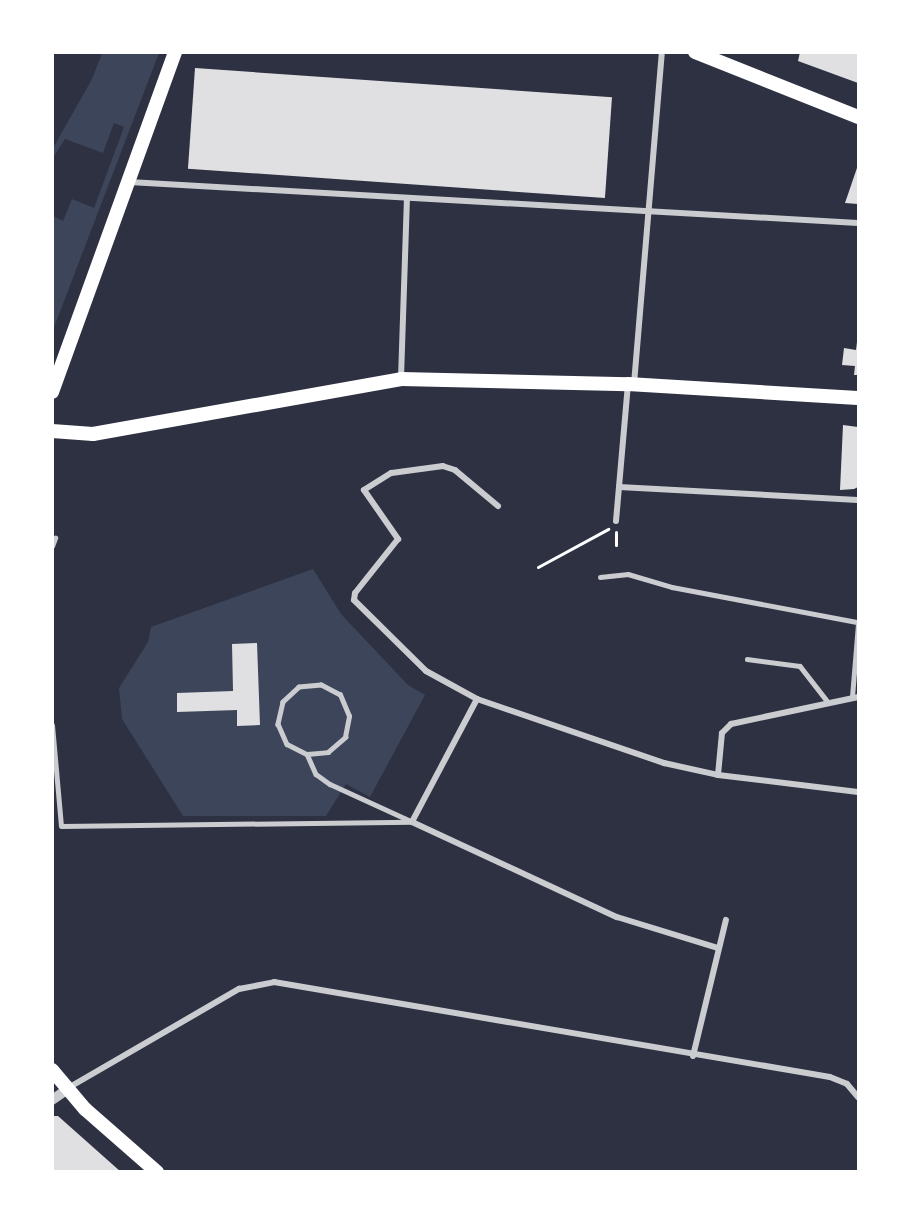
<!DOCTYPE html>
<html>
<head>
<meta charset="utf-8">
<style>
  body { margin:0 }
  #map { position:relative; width:911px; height:1224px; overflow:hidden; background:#2d3142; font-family:"Asap Condensed",sans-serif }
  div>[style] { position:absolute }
  .green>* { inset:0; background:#3c4559 }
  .building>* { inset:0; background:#e0e0e3; transform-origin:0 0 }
  .path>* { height:3px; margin:-1.5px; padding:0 1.5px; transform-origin:1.5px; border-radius:1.5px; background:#fff }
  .service>* { height:4.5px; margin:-2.25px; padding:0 2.25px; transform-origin:2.25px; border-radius:2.25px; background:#caccd0 }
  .pedestrian>* { height:5px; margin:-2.5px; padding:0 2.5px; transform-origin:2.5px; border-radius:2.5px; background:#caccd0 }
  .minor>* { height:6px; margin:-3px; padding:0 3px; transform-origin:3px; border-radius:3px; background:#caccd0 }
  .tertiary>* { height:10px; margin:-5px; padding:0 5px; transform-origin:5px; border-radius:5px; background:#caccd0 }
  .primary>* { height:14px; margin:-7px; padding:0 7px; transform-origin:7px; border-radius:7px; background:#fff }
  span { translate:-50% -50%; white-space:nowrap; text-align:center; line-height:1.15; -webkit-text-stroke:4.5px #fff; paint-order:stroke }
  .frame { position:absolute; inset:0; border:54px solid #fff; pointer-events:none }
</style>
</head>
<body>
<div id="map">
  <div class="green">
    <i style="clip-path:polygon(102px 53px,159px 53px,53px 330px,53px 216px,63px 221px,72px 199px,94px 208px,124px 127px,114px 123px,103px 153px,65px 139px,53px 158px,53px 148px,92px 79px)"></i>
    <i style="clip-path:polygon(313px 569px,341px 614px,408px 685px,425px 695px,370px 797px,346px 784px,326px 816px,183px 816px,122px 719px,119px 688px,148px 642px,151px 627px)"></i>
  </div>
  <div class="building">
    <i style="clip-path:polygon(800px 52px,858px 52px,858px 83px,798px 61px)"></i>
    <i style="left:195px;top:68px;width:418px;height:101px;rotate:4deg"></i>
    <i style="clip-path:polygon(858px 165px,858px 204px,845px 203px)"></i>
    <i style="clip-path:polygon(857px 342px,858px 342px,858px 375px,854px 375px,855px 366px,842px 365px,844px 348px,856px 350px)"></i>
    <i style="clip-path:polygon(843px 425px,858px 427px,858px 487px,854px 489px,840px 490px)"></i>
    <i style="clip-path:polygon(257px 643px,260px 725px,237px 726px,237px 710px,177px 712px,177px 693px,233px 691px,232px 644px)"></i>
    <i style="clip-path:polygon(52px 1116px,58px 1116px,121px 1172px,52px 1172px)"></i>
  </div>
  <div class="path">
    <i style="left:616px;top:532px;width:13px;rotate:90deg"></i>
    <i style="left:538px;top:567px;width:80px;rotate:-28.5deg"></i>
  </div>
  <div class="service">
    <i style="left:600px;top:577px;width:28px;rotate:-6deg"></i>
    <i style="left:628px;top:574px;width:46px;rotate:16.5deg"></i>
    <i style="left:672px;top:587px;width:189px;rotate:10.7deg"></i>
    <i style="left:747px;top:659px;width:53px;rotate:7.5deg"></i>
    <i style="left:800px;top:666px;width:46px;rotate:52.1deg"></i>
    <i style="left:852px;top:697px;width:73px;rotate:-85.3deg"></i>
    <i style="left:307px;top:754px;width:21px;rotate:-5deg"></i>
    <i style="left:328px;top:752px;width:23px;rotate:-41deg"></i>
    <i style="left:345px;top:737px;width:21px;rotate:-79deg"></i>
    <i style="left:349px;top:716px;width:23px;rotate:-113deg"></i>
    <i style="left:340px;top:695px;width:21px;rotate:-152deg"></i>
    <i style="left:321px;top:685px;width:22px;rotate:175deg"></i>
    <i style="left:299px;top:687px;width:22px;rotate:137deg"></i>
    <i style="left:283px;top:702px;width:23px;rotate:103deg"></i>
    <i style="left:278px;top:724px;width:22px;rotate:66deg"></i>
    <i style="left:287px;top:744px;width:22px;rotate:27deg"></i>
    <i style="left:307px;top:754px;width:22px;rotate:66deg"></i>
    <i style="left:316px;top:774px;width:17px;rotate:36deg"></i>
    <i style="left:330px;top:784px;width:89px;rotate:24.6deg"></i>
  </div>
  <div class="pedestrian">
    <i style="left:52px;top:546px;width:9px;rotate:-69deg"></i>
    <i style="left:52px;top:725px;width:101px;rotate:84.9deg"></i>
    <i style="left:61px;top:826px;width:351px;rotate:-0.7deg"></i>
  </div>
  <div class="minor">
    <i style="left:129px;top:182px;width:730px;rotate:3.22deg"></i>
    <i style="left:401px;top:378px;width:180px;rotate:-88.1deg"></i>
    <i style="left:634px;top:384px;width:333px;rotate:-85.2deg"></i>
    <i style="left:619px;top:487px;width:239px;rotate:3.1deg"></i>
    <i style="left:498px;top:506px;width:56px;rotate:-140.1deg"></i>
    <i style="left:455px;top:470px;width:13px;rotate:-162deg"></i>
    <i style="left:443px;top:466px;width:52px;rotate:172.3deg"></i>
    <i style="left:391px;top:473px;width:32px;rotate:148deg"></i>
    <i style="left:364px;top:490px;width:60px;rotate:55.2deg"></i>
    <i style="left:398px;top:539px;width:69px;rotate:128.5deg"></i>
    <i style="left:355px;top:593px;width:7px;rotate:98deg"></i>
    <i style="left:354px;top:600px;width:101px;rotate:44.6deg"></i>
    <i style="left:426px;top:671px;width:58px;rotate:28.8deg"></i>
    <i style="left:477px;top:699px;width:198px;rotate:18.9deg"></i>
    <i style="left:664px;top:763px;width:55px;rotate:12.5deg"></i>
    <i style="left:718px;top:775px;width:141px;rotate:6.9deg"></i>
    <i style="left:616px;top:521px;width:137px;rotate:-85deg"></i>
    <i style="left:477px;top:699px;width:139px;rotate:117.9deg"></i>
    <i style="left:412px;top:822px;width:226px;rotate:24.9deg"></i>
    <i style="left:617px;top:917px;width:106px;rotate:17.1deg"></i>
    <i style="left:718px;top:775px;width:42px;rotate:-84.6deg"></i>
    <i style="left:722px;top:733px;width:13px;rotate:-45deg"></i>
    <i style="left:731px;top:724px;width:130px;rotate:-12deg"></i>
    <i style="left:693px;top:1056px;width:140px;rotate:-76.4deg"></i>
    <i style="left:68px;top:1088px;width:198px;rotate:-30.1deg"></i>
    <i style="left:239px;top:989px;width:36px;rotate:-11deg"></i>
    <i style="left:274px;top:982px;width:564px;rotate:9.7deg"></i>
    <i style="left:830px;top:1077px;width:18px;rotate:22deg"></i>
    <i style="left:847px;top:1084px;width:17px;rotate:50deg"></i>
  </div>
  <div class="tertiary">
    <i style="left:52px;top:1100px;width:19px;rotate:-35deg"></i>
  </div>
  <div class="primary">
    <i style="left:695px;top:52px;width:175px;rotate:21.7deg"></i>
    <i style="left:52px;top:392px;width:362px;rotate:-70.1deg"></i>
    <i style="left:52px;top:431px;width:41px;rotate:4.2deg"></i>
    <i style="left:93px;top:434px;width:313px;rotate:-10.1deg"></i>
    <i style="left:401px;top:379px;width:227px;rotate:1.3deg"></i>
    <i style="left:628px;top:384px;width:230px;rotate:3.5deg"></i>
    <i style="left:52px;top:1070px;width:51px;rotate:49.8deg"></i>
    <i style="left:85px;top:1109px;width:96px;rotate:41.2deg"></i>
  </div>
  <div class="frame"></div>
</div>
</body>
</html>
